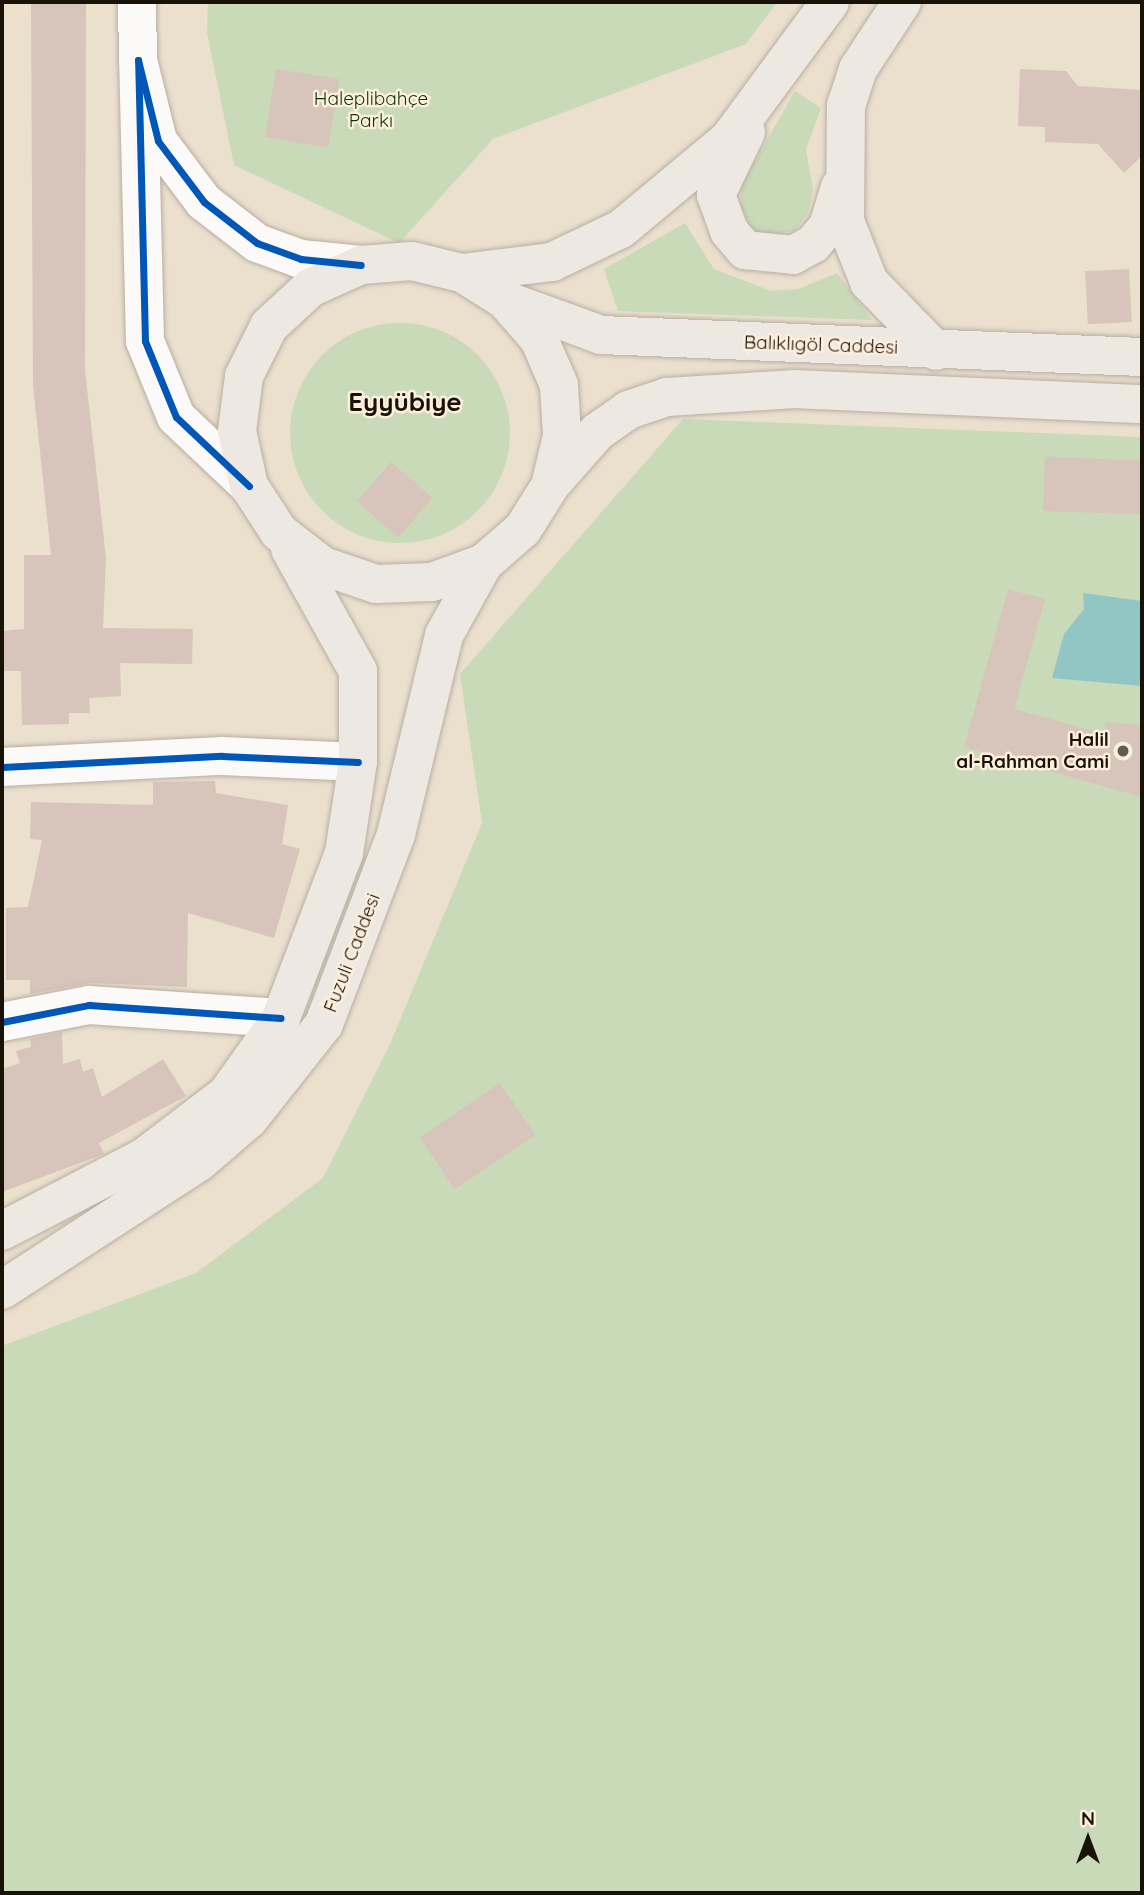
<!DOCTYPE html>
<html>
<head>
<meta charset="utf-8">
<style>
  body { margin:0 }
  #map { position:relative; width:1144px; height:1895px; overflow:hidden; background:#ebdfce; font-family:Quicksand,sans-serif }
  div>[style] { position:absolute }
  .green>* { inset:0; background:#c9dab8 }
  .round { border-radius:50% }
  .water>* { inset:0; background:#91c6c5 }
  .building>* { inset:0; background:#d7c4bb; transform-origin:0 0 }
  .roads { filter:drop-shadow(0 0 2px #b8afa1) drop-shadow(0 0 2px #b8afa1) }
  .minor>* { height:38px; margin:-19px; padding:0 19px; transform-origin:19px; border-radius:19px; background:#fcfaf8 }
  .major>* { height:38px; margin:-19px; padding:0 19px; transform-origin:19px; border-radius:19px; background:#eee8e2 }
  .cycleway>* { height:7px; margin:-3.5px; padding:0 3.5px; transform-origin:3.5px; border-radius:3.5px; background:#0057b8 }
  .dots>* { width:19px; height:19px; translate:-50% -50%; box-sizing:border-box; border:4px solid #fdefdd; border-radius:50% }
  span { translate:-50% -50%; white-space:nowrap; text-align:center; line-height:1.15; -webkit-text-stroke:5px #fdefdd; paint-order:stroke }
  .park-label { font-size:19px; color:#0b3605 }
  .street-label { font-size:19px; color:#191207 }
  .poi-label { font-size:19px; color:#191207; font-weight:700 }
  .right { translate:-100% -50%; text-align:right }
  .district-label { font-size:26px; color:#191207; font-weight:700 }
  .frame { position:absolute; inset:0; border:4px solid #191207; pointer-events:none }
  .north { position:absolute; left:1053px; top:1804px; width:70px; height:70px; -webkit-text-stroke:5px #fdefdd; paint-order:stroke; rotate:0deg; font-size:19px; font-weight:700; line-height:28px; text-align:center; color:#191207 }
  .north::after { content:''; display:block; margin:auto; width:24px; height:32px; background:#191207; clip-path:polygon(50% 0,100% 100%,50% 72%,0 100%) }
</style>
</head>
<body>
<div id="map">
  <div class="green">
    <i style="clip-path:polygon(208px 2px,777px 2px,746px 44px,493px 139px,399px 243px,234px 165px,207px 33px)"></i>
    <i style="clip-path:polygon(795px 91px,821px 108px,806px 149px,813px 190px,808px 213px,795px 231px,763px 236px,750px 226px,741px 206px,741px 185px)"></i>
    <i style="clip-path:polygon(685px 223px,714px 269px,771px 291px,798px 289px,837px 273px,872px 320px,618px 311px,604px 269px)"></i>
    <i class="round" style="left:290px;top:323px;width:220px;height:220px"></i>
    <i style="clip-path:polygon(683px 419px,1142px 437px,1142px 1893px,2px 1893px,2px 1346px,196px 1273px,323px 1178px,390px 1044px,482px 823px,460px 674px)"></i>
  </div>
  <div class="water">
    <i style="clip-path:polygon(1083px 593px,1142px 601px,1142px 686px,1052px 678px,1064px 634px,1084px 609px)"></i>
  </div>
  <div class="building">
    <i style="clip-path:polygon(31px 2px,86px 2px,85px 370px,106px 558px,103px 628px,193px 629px,192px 664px,120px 663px,121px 696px,89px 698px,90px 713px,69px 713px,69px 724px,22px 725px,21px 671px,2px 671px,2px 631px,24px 629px,24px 555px,51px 555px,33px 385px)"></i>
    <i style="left:276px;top:69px;width:64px;height:69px;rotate:9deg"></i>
    <i style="clip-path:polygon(1020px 69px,1066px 71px,1078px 86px,1142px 90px,1142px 156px,1124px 173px,1098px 144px,1045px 142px,1045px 127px,1018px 126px)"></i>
    <i style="left:1129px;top:269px;width:53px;height:44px;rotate:87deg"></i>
    <i style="left:1045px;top:457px;width:97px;height:54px;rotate:2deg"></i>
    <i style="left:391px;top:462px;width:55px;height:52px;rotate:41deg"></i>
    <i style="clip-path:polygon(1008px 589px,1045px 599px,1014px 709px,1105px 734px,1106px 722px,1142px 725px,1142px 797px,964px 747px)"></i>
    <i style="clip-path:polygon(215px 781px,216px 793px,288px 805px,282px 844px,300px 849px,274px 938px,188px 913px,187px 987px,90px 983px,30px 994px,30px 980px,6px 980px,6px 908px,28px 907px,42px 840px,30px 839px,31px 802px,153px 805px,153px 782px)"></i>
    <i style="clip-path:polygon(62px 1032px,63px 1064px,80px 1059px,83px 1072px,93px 1068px,102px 1097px,163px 1059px,186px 1096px,99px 1143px,104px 1154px,2px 1192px,2px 1069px,20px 1063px,16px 1051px,31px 1047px,30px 1039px)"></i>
    <i style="left:500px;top:1083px;width:63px;height:97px;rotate:56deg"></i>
  </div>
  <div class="roads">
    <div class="minor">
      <i style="left:137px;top:2px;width:58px;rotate:89deg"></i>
      <i style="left:249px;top:486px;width:100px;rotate:-136.6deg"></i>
      <i style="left:176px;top:417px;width:82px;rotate:-112.2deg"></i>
      <i style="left:145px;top:341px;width:281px;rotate:-91.4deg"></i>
      <i style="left:138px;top:60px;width:83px;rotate:76.1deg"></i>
      <i style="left:158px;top:141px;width:76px;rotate:53deg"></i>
      <i style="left:204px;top:202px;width:67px;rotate:37.7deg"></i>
      <i style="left:257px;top:243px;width:47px;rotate:20deg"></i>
      <i style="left:301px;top:259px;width:60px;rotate:5.7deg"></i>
      <i style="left:2px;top:767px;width:220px;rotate:-2.9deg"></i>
      <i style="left:222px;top:756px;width:136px;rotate:2.5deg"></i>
      <i style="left:2px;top:1022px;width:89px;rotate:-11.1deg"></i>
      <i style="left:89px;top:1005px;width:192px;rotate:3.9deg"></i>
    </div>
    <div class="major">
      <i style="left:902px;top:2px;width:80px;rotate:123.3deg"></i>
      <i style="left:858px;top:69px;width:38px;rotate:108deg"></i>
      <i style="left:846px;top:105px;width:116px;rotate:90.5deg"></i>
      <i style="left:845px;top:221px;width:66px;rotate:68.5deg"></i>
      <i style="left:869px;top:282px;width:96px;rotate:45.8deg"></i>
      <i style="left:746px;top:132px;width:70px;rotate:115.5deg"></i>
      <i style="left:716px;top:195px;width:38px;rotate:70deg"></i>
      <i style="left:729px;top:231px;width:25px;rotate:50deg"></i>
      <i style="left:745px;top:250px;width:48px;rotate:5.9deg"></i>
      <i style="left:793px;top:255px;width:23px;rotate:-29deg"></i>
      <i style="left:813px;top:244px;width:23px;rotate:-50deg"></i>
      <i style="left:828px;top:226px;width:41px;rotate:-72.9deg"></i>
      <i style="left:462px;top:273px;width:91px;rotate:-7deg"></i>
      <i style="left:552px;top:262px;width:76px;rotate:-25.6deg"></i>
      <i style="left:621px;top:229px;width:141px;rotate:-39.8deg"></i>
      <i style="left:729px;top:139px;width:170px;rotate:-53.6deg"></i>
      <i style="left:505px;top:300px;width:52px;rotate:48.9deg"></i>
      <i style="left:539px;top:339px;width:50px;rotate:66.5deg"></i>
      <i style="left:559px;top:385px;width:51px;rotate:86.6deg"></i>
      <i style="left:562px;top:436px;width:51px;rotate:103.5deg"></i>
      <i style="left:550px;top:486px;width:51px;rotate:122.1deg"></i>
      <i style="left:523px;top:529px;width:52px;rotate:138.9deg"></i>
      <i style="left:484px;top:563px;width:55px;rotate:159.9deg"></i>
      <i style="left:432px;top:582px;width:56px;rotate:178deg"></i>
      <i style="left:376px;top:584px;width:56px;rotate:-161.2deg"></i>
      <i style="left:323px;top:566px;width:56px;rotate:-142.3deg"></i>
      <i style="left:279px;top:532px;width:55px;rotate:-123.1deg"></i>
      <i style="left:249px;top:486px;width:56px;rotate:-102.3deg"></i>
      <i style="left:237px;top:431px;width:55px;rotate:-82.7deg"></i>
      <i style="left:244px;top:376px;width:56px;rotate:-63.4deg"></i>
      <i style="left:269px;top:326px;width:56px;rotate:-42.8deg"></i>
      <i style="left:310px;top:288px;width:56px;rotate:-24.3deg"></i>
      <i style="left:361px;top:265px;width:51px;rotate:-4.5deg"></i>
      <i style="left:412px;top:261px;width:51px;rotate:13.5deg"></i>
      <i style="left:462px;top:273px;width:51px;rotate:32.1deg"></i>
      <i style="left:505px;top:300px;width:102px;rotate:20deg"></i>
      <i style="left:601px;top:335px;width:541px;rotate:2.33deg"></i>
      <i style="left:554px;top:481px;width:65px;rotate:-48.7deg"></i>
      <i style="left:597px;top:432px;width:38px;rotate:-35deg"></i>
      <i style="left:628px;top:410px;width:41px;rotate:-18.4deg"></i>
      <i style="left:667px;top:397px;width:128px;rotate:-3.6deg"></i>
      <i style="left:795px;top:389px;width:347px;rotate:2.5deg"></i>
      <i style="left:2px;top:1231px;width:159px;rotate:-27.4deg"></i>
      <i style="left:143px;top:1158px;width:106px;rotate:-37.3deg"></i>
      <i style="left:227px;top:1094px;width:93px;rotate:-54.6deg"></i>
      <i style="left:281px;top:1018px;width:177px;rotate:-69.1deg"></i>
      <i style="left:344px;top:853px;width:92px;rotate:-81.3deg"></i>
      <i style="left:358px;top:762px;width:91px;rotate:-90deg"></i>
      <i style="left:358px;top:671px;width:140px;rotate:-119.1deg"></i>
      <i style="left:2px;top:1290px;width:235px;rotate:-33deg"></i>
      <i style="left:199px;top:1162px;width:66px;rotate:-40.7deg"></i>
      <i style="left:249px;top:1119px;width:121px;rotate:-51.7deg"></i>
      <i style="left:324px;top:1024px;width:203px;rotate:-69.2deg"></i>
      <i style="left:396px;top:834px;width:205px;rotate:-76.4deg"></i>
      <i style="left:444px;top:635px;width:82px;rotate:-60.9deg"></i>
    </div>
  </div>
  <div class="cycleway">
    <i style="left:249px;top:486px;width:100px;rotate:-136.6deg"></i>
    <i style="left:176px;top:417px;width:82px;rotate:-112.2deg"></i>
    <i style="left:145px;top:341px;width:281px;rotate:-91.4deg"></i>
    <i style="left:138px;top:60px;width:83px;rotate:76.1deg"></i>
    <i style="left:158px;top:141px;width:76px;rotate:53deg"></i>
    <i style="left:204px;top:202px;width:67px;rotate:37.7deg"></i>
    <i style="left:257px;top:243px;width:47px;rotate:20deg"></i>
    <i style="left:301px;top:259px;width:60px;rotate:5.7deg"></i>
    <i style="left:2px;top:767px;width:220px;rotate:-2.9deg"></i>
    <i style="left:222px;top:756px;width:136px;rotate:2.5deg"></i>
    <i style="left:2px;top:1022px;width:89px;rotate:-11.1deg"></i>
    <i style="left:89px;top:1005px;width:192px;rotate:3.9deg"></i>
  </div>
  <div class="dots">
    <i style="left:1123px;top:751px;background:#625a4d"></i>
  </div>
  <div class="park-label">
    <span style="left:371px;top:110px">Haleplibahçe<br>Parkı</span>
  </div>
  <div class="street-label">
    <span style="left:821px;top:345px;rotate:2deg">Balıklıgöl Caddesi</span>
    <span style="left:352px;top:953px;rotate:-69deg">Fuzuli Caddesi</span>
  </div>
  <div class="poi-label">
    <span class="right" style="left:1109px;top:751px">Halil<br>al-Rahman Cami</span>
  </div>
  <div class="district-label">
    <span style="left:405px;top:402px">Eyyübiye</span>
  </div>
  <div class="frame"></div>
  <div class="north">N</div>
</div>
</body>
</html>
